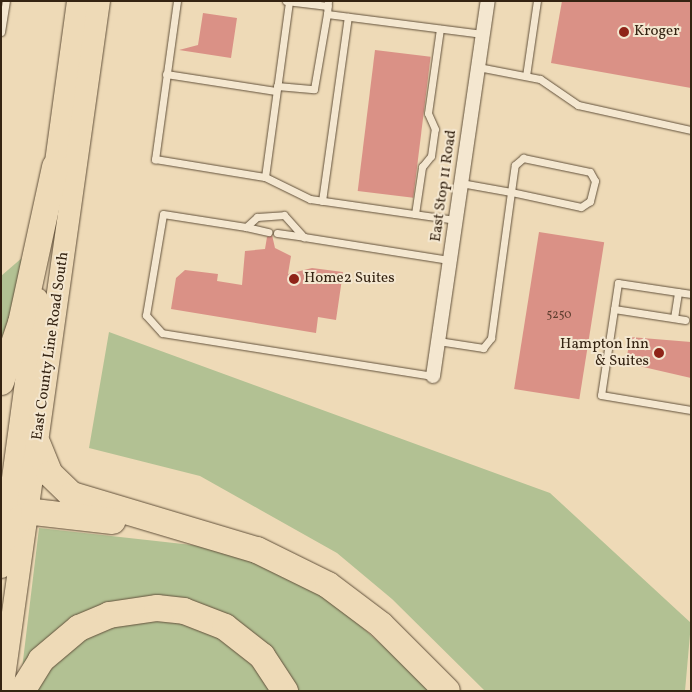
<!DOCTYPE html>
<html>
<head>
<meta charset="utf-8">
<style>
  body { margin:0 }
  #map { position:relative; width:692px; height:692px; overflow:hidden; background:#eedab7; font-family:Vollkorn,serif }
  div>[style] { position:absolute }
  .green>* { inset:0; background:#b2c193 }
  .building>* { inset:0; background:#da9186; transform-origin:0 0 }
  .roads { filter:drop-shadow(0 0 1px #62513b) drop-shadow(0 0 1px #62513b) }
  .lane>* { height:7px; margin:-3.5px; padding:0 3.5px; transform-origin:3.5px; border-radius:3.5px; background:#f4e7d0 }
  .street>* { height:14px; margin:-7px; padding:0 7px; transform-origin:7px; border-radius:7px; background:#f4e7d0 }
  .primary>* { height:22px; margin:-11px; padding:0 11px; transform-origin:11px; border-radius:11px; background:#eedab7 }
  .highway>* { height:26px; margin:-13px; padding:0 13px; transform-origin:13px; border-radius:13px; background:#eedab7 }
  .dots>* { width:14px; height:14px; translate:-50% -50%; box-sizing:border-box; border:2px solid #f4e7d0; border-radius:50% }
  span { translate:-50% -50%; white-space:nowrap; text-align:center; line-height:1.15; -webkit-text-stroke:4px #f4e7d0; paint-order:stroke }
  .number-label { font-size:12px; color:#5e3e2f }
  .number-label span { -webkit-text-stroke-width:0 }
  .poi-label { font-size:15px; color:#342312 }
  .left { translate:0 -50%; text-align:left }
  .right { translate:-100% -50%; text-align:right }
  .street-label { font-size:15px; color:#342312 }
  .frame { position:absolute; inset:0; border:2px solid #342312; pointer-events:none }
</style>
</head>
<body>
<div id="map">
  <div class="green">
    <i style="clip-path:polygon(23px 257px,1px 358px,1px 276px)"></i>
    <i style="clip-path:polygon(109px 332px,550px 493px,691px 623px,685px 691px,485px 691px,392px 599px,337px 553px,200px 476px,89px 448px)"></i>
    <i style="clip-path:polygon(39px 528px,228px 549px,327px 596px,434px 691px,293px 691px,170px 599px,22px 669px)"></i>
    <i style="clip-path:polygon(168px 618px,210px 632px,241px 651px,273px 691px,32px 691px,54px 660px,86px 636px,119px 622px)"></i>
  </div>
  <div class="building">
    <i style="clip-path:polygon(562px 1px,691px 1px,691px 88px,551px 63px)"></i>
    <i style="clip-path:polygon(203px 13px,237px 18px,231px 58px,179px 50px,198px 45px)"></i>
    <i style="left:375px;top:50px;width:56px;height:142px;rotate:7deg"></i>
    <i style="left:539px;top:232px;width:66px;height:159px;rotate:9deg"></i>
    <i style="clip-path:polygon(272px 235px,275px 248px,291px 256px,288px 274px,312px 268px,343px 272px,336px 320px,318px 317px,316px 333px,171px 309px,176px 278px,185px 270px,218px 274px,217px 281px,242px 285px,245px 251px,265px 249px,267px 237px)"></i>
    <i style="clip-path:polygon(630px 337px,691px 342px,691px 378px,626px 363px)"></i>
  </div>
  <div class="roads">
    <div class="lane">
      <i style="left:177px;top:1px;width:160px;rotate:97.9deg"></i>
      <i style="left:155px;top:159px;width:111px;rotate:9.3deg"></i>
      <i style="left:265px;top:177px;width:50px;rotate:26.1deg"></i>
      <i style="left:310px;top:199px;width:148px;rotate:8.2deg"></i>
      <i style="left:286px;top:1px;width:42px;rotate:6.8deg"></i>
      <i style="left:328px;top:1px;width:13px;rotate:94deg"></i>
      <i style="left:327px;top:14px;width:157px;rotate:7.3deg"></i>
      <i style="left:1px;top:32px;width:31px;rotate:-81deg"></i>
      <i style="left:478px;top:67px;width:63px;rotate:11deg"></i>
      <i style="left:540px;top:79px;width:46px;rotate:34.4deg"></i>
      <i style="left:578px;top:105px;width:116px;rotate:12.5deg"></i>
      <i style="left:166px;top:74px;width:111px;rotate:8.8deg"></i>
      <i style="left:526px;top:76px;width:76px;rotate:-81.7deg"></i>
      <i style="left:277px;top:86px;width:37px;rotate:5deg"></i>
      <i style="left:314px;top:89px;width:76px;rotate:-80.2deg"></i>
      <i style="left:523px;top:158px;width:68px;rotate:11.8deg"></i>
      <i style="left:590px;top:172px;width:10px;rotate:61deg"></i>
      <i style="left:595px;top:181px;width:21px;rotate:104deg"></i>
      <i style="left:590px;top:201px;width:11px;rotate:146deg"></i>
      <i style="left:581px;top:207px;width:72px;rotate:-167.9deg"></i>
      <i style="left:511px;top:192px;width:27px;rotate:-82deg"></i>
      <i style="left:515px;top:165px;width:11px;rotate:-41deg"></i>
      <i style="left:265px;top:177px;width:178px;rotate:-82.2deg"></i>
      <i style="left:322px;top:201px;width:186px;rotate:-82deg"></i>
      <i style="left:415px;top:214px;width:48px;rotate:-81.5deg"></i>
      <i style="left:422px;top:167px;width:14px;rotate:-51deg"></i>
      <i style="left:431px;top:156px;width:27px;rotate:-82deg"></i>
      <i style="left:435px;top:129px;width:17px;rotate:-114deg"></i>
      <i style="left:428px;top:113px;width:85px;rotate:-81.9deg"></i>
      <i style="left:246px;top:227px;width:23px;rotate:13deg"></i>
      <i style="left:277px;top:233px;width:27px;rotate:8deg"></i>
      <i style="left:691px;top:294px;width:74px;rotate:-171.4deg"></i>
      <i style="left:618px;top:283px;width:113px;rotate:98.6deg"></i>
      <i style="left:601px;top:395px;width:91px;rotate:9.5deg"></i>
      <i style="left:614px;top:309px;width:72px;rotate:8.8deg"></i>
      <i style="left:674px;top:318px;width:26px;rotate:-81deg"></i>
      <i style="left:438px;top:341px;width:46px;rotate:8.8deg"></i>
      <i style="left:483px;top:348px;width:13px;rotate:-51deg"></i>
      <i style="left:491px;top:338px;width:147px;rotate:-82.2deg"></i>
      <i style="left:511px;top:192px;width:51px;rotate:-169.8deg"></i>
      <i style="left:433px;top:376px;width:274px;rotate:-171deg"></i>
      <i style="left:162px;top:333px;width:24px;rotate:-132deg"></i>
      <i style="left:146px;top:315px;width:102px;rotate:-80.4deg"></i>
      <i style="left:163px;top:214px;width:84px;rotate:8.9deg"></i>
      <i style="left:246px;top:227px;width:15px;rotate:-42deg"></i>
      <i style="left:257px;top:217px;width:27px;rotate:-4deg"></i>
      <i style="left:284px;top:215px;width:30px;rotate:48deg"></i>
      <i style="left:304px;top:237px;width:148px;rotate:9deg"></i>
    </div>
    <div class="street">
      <i style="left:433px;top:376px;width:379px;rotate:-81.7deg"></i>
    </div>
    <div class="primary">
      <i style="left:53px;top:184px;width:185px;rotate:-82.2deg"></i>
      <i style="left:1px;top:567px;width:270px;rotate:-82.3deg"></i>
      <i style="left:2px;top:691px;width:697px;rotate:-82deg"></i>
    </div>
    <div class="highway">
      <i style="left:1px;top:382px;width:62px;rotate:-71.3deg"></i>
      <i style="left:21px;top:323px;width:160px;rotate:-77.7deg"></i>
      <i style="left:38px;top:445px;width:31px;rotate:68deg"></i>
      <i style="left:50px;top:474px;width:30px;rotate:44deg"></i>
      <i style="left:72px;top:495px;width:193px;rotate:16.6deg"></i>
      <i style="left:257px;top:550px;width:79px;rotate:26.2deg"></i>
      <i style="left:328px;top:585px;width:66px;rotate:37deg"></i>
      <i style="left:381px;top:625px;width:93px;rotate:45deg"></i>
      <i style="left:5px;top:538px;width:24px;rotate:-52deg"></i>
      <i style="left:20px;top:519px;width:16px;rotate:-27deg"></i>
      <i style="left:34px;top:512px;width:79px;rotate:6.6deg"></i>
      <i style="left:22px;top:691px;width:36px;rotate:-58deg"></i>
      <i style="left:41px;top:660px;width:50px;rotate:-40.1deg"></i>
      <i style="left:79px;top:628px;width:33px;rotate:-23deg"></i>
      <i style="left:109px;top:615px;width:49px;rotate:-8.3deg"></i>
      <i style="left:157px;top:608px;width:27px;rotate:6deg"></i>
      <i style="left:184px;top:611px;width:44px;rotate:21.3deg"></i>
      <i style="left:225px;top:627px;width:47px;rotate:38.1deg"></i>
      <i style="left:262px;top:656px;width:42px;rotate:56.7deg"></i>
    </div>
  </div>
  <div class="dots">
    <i style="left:624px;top:32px;background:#8f2418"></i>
    <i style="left:294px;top:279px;background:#8f2418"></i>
    <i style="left:659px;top:353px;background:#8f2418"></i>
  </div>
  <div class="number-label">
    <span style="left:559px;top:316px">5250</span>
  </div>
  <div class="poi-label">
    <span class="left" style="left:634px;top:32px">Kroger</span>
    <span class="left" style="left:304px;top:279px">Home2 Suites</span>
    <span class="right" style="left:649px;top:353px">Hampton Inn<br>&amp; Suites</span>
  </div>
  <div class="street-label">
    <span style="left:444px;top:186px;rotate:-82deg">East Stop 11 Road</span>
    <span style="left:51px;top:346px;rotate:-82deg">East County Line Road South</span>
  </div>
  <div class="frame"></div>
</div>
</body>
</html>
